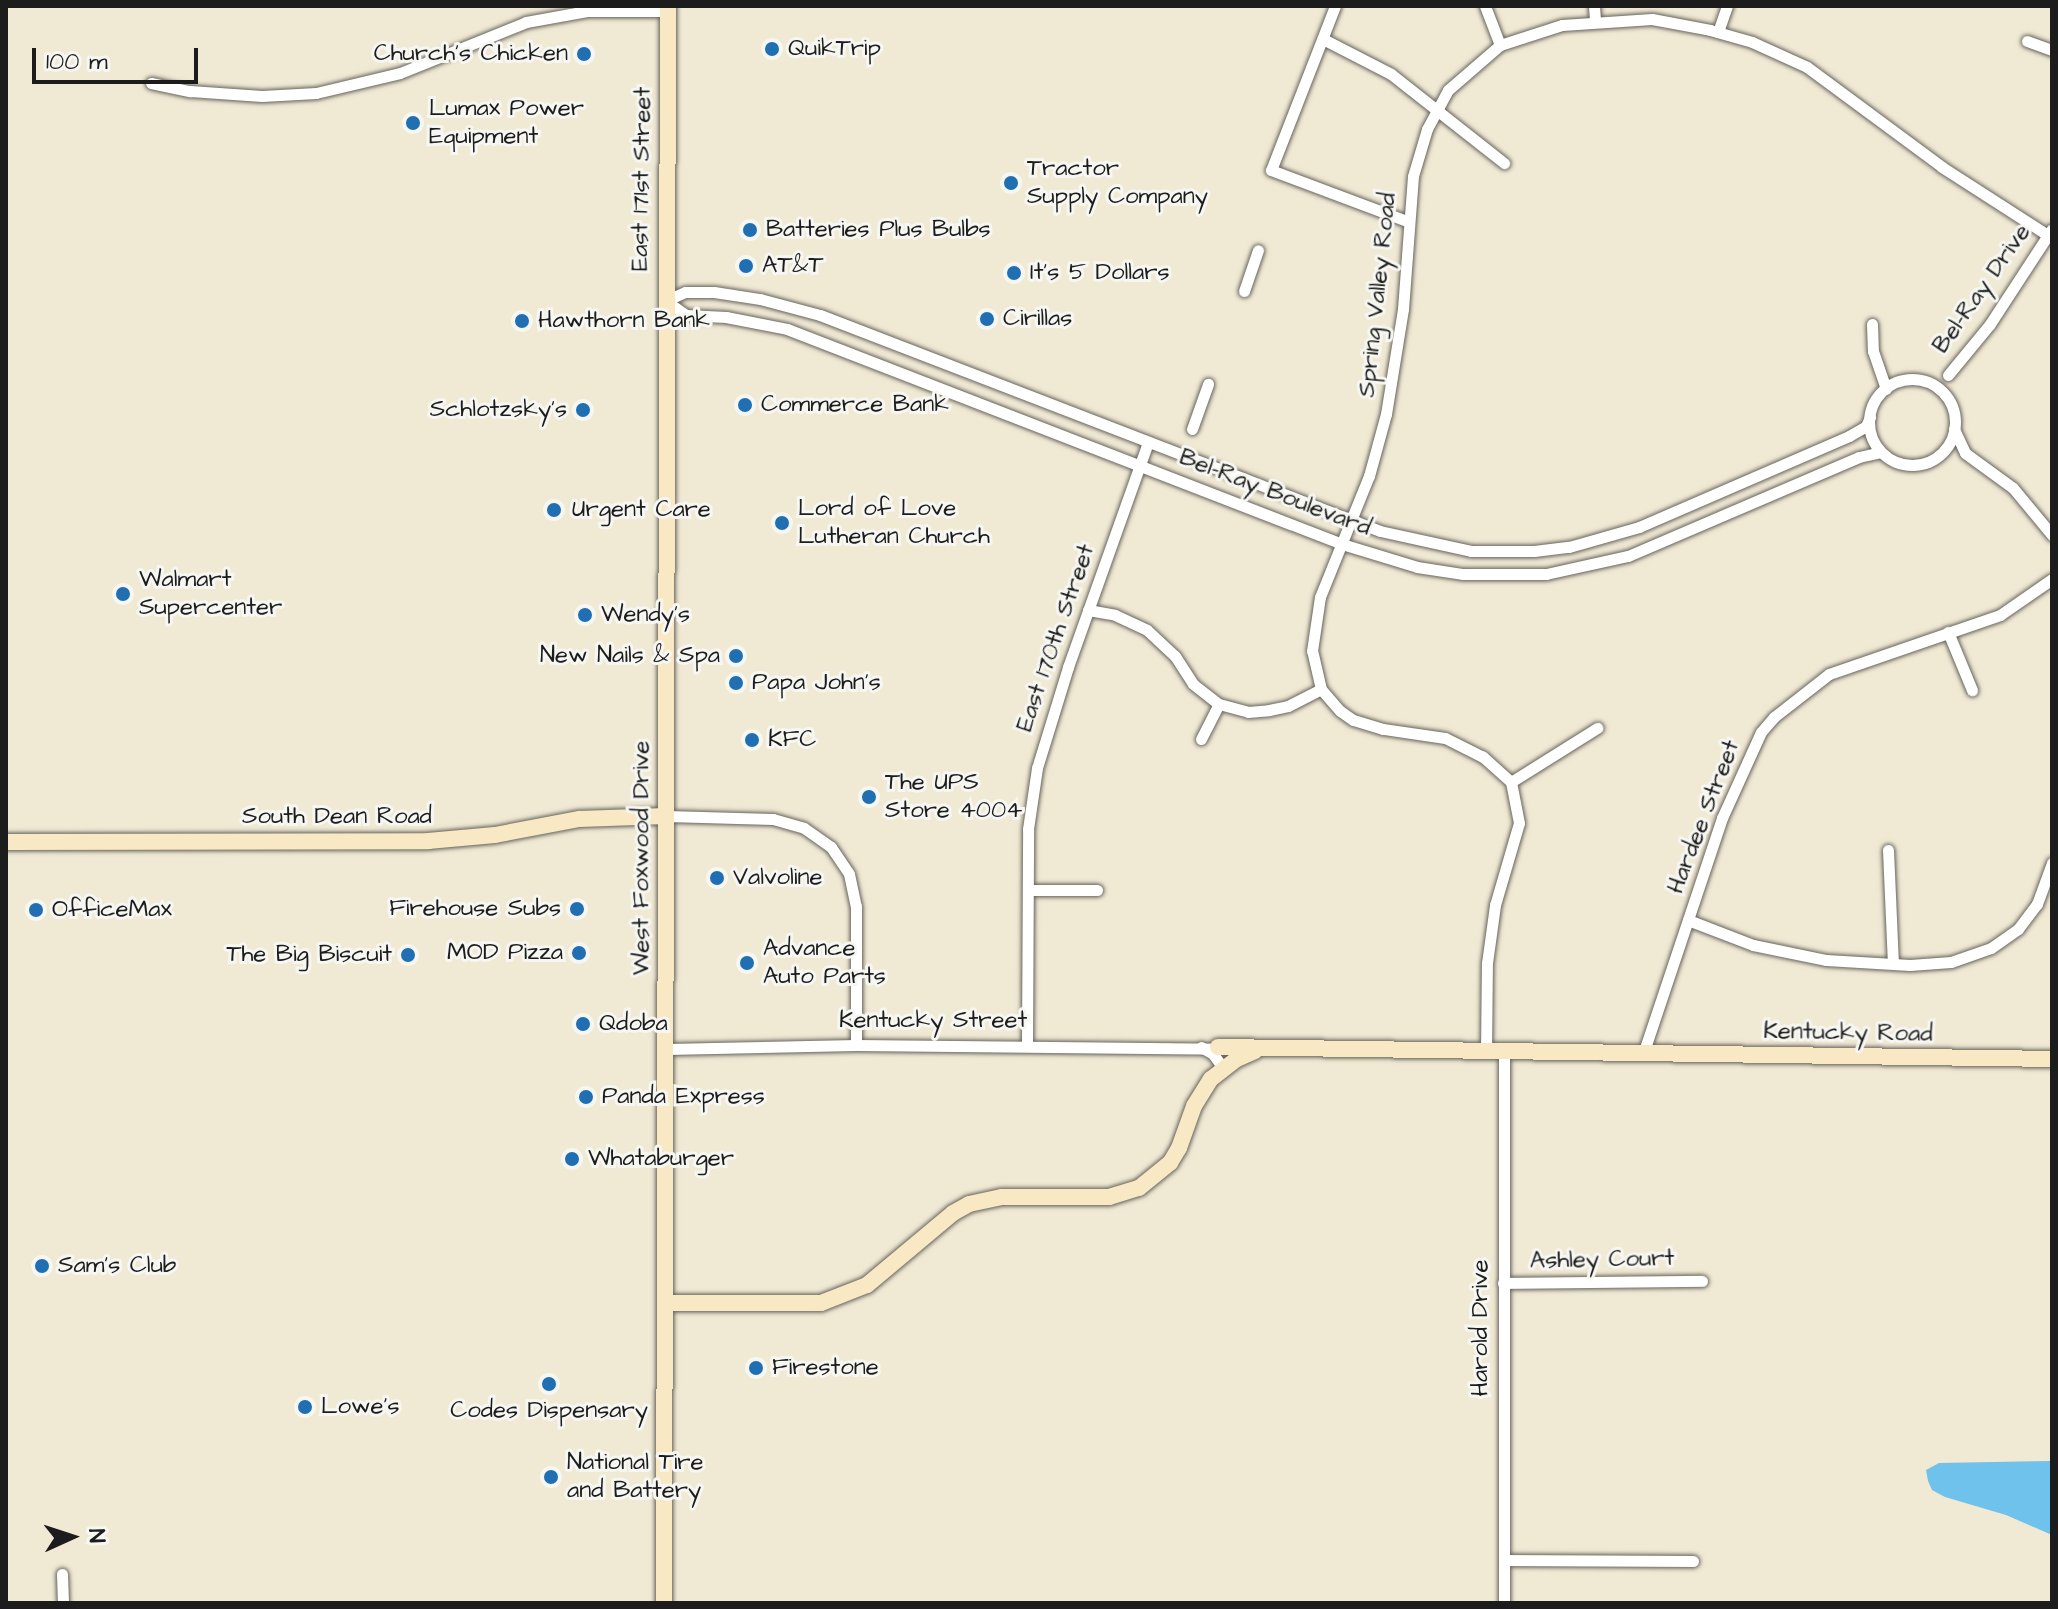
<!DOCTYPE html>
<html>
<head>
<meta charset="utf-8">
<style>
  body { margin:0 }
  #map { position:relative; width:2058px; height:1609px; overflow:hidden; background:#f0e9d4; font-family:"Architects Daughter",sans-serif }
  div>[style] { position:absolute }
  .water>* { inset:0; background:#6fc2eb }
  .roads { filter:drop-shadow(0 0 2px #66645c) drop-shadow(0 0 2px #66645c) }
  .street>* { height:11px; margin:-5.5px; padding:0 5.5px; transform-origin:5.5px; border-radius:5.5px; background:#fff }
  .street>.ring { margin:-5.5px; padding:0; box-sizing:content-box; background:none; border:11px solid #fff; border-radius:50% }
  .secondary>* { height:16px; margin:-8px; padding:0 8px; transform-origin:8px; border-radius:8px; background:#f8e8c3 }
  .dots>* { width:22px; height:22px; translate:-50% -50%; box-sizing:border-box; border:4px solid #f6f6f2; border-radius:50% }
  span { translate:-50% -50%; white-space:nowrap; text-align:center; line-height:1.15; -webkit-text-stroke:6px #f6f6f2; paint-order:stroke }
  .poi-label { font-size:24px; color:#1c1c1c }
  .left { translate:0 -50%; text-align:left }
  .right { translate:-100% -50%; text-align:right }
  .street-label { font-size:24px; color:#1c1c1c }
  .frame { position:absolute; inset:0; border:8px solid #1c1c1c; pointer-events:none }
  .north { position:absolute; left:32px; top:1497px; width:80px; height:80px; -webkit-text-stroke:6px #f6f6f2; paint-order:stroke; rotate:87deg; font-size:22px; font-weight:700; line-height:32px; text-align:center; color:#1c1c1c }
  .north::after { content:''; display:block; margin:auto; width:28px; height:36px; background:#1c1c1c; clip-path:polygon(50% 0,100% 100%,50% 72%,0 100%) }
  .scale { position:absolute; left:32px; top:48px; width:166px; height:36px; box-sizing:border-box; border:4px solid #1c1c1c; border-top:0; padding-left:10px; font-size:24px; line-height:28px; white-space:nowrap; color:#1c1c1c; -webkit-text-stroke:6px #f6f6f2; paint-order:stroke }
</style>
</head>
<body>
<div id="map">
  <div class="water">
    <i style="clip-path:polygon(2052px 1461px,2052px 1535px,2006px 1515px,1945px 1497px,1932px 1490px,1928px 1481px,1926px 1470px,1939px 1463px)"></i>
  </div>
  <div class="roads">
    <div class="street">
      <i style="left:1335px;top:6px;width:176px;rotate:111.3deg"></i>
      <i style="left:1271px;top:170px;width:147px;rotate:20.6deg"></i>
      <i style="left:1485px;top:6px;width:42px;rotate:69deg"></i>
      <i style="left:1594px;top:6px;width:15px;rotate:86deg"></i>
      <i style="left:1718px;top:32px;width:28px;rotate:-71deg"></i>
      <i style="left:1323px;top:39px;width:76px;rotate:27.2deg"></i>
      <i style="left:1391px;top:74px;width:144px;rotate:38.2deg"></i>
      <i style="left:2027px;top:41px;width:27px;rotate:20deg"></i>
      <i style="left:151px;top:83px;width:40px;rotate:12deg"></i>
      <i style="left:190px;top:91px;width:72px;rotate:4deg"></i>
      <i style="left:262px;top:96px;width:54px;rotate:-3.2deg"></i>
      <i style="left:316px;top:93px;width:86px;rotate:-13.4deg"></i>
      <i style="left:400px;top:73px;width:136px;rotate:-22deg"></i>
      <i style="left:526px;top:22px;width:62px;rotate:-10.2deg"></i>
      <i style="left:587px;top:11px;width:82px"></i>
      <i style="left:1244px;top:291px;width:43px;rotate:-71.1deg"></i>
      <i style="left:665px;top:301px;width:22px;rotate:-24deg"></i>
      <i style="left:685px;top:292px;width:29px"></i>
      <i style="left:714px;top:292px;width:47px;rotate:8.7deg"></i>
      <i style="left:760px;top:299px;width:62px;rotate:14.9deg"></i>
      <i style="left:820px;top:315px;width:600px;rotate:21.09deg"></i>
      <i style="left:1380px;top:531px;width:93px;rotate:12.4deg"></i>
      <i style="left:1471px;top:551px;width:63px"></i>
      <i style="left:1534px;top:551px;width:35px;rotate:-7deg"></i>
      <i style="left:1569px;top:547px;width:73px;rotate:-15.9deg"></i>
      <i style="left:1639px;top:527px;width:229px;rotate:-23.4deg"></i>
      <i style="left:1849px;top:436px;width:20px;rotate:-30deg"></i>
      <i style="left:1866px;top:426px;width:10px;rotate:-66deg"></i>
      <i style="left:666px;top:301px;width:24px;rotate:35deg"></i>
      <i style="left:686px;top:315px;width:40px;rotate:2.9deg"></i>
      <i style="left:726px;top:317px;width:62px;rotate:11.1deg"></i>
      <i style="left:787px;top:329px;width:595px;rotate:21.18deg"></i>
      <i style="left:1342px;top:544px;width:78px;rotate:17deg"></i>
      <i style="left:1417px;top:567px;width:47px;rotate:8.7deg"></i>
      <i style="left:1463px;top:574px;width:83px"></i>
      <i style="left:1546px;top:574px;width:84px;rotate:-12.4deg"></i>
      <i style="left:1628px;top:556px;width:251px;rotate:-23.2deg"></i>
      <i style="left:1859px;top:457px;width:22px;rotate:-13deg"></i>
      <i style="left:1872px;top:324px;width:27px;rotate:88deg"></i>
      <i style="left:1873px;top:351px;width:40px;rotate:71.1deg"></i>
      <i style="left:1948px;top:375px;width:66px;rotate:-50.5deg"></i>
      <i style="left:1990px;top:324px;width:113px;rotate:-56.9deg"></i>
      <i class="ring" style="left:1869px;top:379px;width:75px;height:75px"></i>
      <i style="left:1192px;top:429px;width:48px;rotate:-70.4deg"></i>
      <i style="left:1954px;top:429px;width:26px;rotate:65deg"></i>
      <i style="left:1965px;top:453px;width:59px;rotate:36.1deg"></i>
      <i style="left:2013px;top:488px;width:61px;rotate:50.3deg"></i>
      <i style="left:1088px;top:610px;width:27px;rotate:10deg"></i>
      <i style="left:1115px;top:615px;width:35px;rotate:25deg"></i>
      <i style="left:1147px;top:630px;width:38px;rotate:43deg"></i>
      <i style="left:1175px;top:656px;width:33px;rotate:57deg"></i>
      <i style="left:1193px;top:684px;width:33px;rotate:38deg"></i>
      <i style="left:1219px;top:704px;width:30px;rotate:15deg"></i>
      <i style="left:1248px;top:712px;width:21px;rotate:-5deg"></i>
      <i style="left:1269px;top:710px;width:19px;rotate:-12deg"></i>
      <i style="left:1288px;top:706px;width:37px;rotate:-27deg"></i>
      <i style="left:1948px;top:632px;width:63px;rotate:67.5deg"></i>
      <i style="left:1201px;top:739px;width:39px;rotate:-63deg"></i>
      <i style="left:1511px;top:782px;width:102px;rotate:-32.1deg"></i>
      <i style="left:666px;top:816px;width:107px;rotate:1.6deg"></i>
      <i style="left:773px;top:819px;width:32px;rotate:16deg"></i>
      <i style="left:804px;top:828px;width:33px;rotate:35deg"></i>
      <i style="left:831px;top:847px;width:32px;rotate:56deg"></i>
      <i style="left:849px;top:874px;width:33px;rotate:78deg"></i>
      <i style="left:856px;top:906px;width:139px;rotate:90deg"></i>
      <i style="left:1888px;top:850px;width:113px;rotate:87.5deg"></i>
      <i style="left:1031px;top:890px;width:66px"></i>
      <i style="left:1688px;top:920px;width:70px;rotate:21deg"></i>
      <i style="left:1753px;top:945px;width:75px;rotate:11.6deg"></i>
      <i style="left:1826px;top:960px;width:84px;rotate:3.4deg"></i>
      <i style="left:1910px;top:965px;width:41px;rotate:-4.2deg"></i>
      <i style="left:1951px;top:962px;width:42px;rotate:-19.3deg"></i>
      <i style="left:1991px;top:948px;width:33px;rotate:-35deg"></i>
      <i style="left:2018px;top:929px;width:31px;rotate:-53deg"></i>
      <i style="left:2037px;top:904px;width:44px;rotate:-69.9deg"></i>
      <i style="left:1027px;top:1045px;width:216px;rotate:-89.7deg"></i>
      <i style="left:1028px;top:829px;width:62px;rotate:-81.6deg"></i>
      <i style="left:1037px;top:768px;width:106px;rotate:-72.9deg"></i>
      <i style="left:1068px;top:667px;width:239px;rotate:-70.4deg"></i>
      <i style="left:1201px;top:1047px;width:14px;rotate:30deg"></i>
      <i style="left:1213px;top:1054px;width:17px;rotate:54deg"></i>
      <i style="left:667px;top:1049px;width:189px;rotate:-1.2deg"></i>
      <i style="left:856px;top:1045px;width:366px;rotate:0.6deg"></i>
      <i style="left:1486px;top:1053px;width:90px;rotate:-89.4deg"></i>
      <i style="left:1487px;top:963px;width:59px;rotate:-82.1deg"></i>
      <i style="left:1495px;top:905px;width:85px;rotate:-73.7deg"></i>
      <i style="left:1519px;top:823px;width:42px;rotate:-101deg"></i>
      <i style="left:1511px;top:782px;width:38px;rotate:-138deg"></i>
      <i style="left:1483px;top:757px;width:42px;rotate:-153.4deg"></i>
      <i style="left:1445px;top:738px;width:63px;rotate:-171.7deg"></i>
      <i style="left:1383px;top:729px;width:31px;rotate:-163deg"></i>
      <i style="left:1353px;top:720px;width:16px;rotate:-145deg"></i>
      <i style="left:1340px;top:711px;width:29px;rotate:-131deg"></i>
      <i style="left:1321px;top:689px;width:39px;rotate:-103deg"></i>
      <i style="left:1312px;top:651px;width:55px;rotate:-81.6deg"></i>
      <i style="left:1320px;top:597px;width:131px;rotate:-68deg"></i>
      <i style="left:1369px;top:476px;width:64px;rotate:-74.7deg"></i>
      <i style="left:1386px;top:414px;width:106px;rotate:-80.8deg"></i>
      <i style="left:1403px;top:309px;width:133px;rotate:-85.7deg"></i>
      <i style="left:1413px;top:176px;width:49px;rotate:-73.4deg"></i>
      <i style="left:1427px;top:129px;width:44px;rotate:-61.7deg"></i>
      <i style="left:1448px;top:90px;width:69px;rotate:-40.9deg"></i>
      <i style="left:1500px;top:45px;width:65px;rotate:-17.9deg"></i>
      <i style="left:1562px;top:25px;width:90px;rotate:-3.8deg"></i>
      <i style="left:1652px;top:19px;width:59px;rotate:10.7deg"></i>
      <i style="left:1710px;top:30px;width:44px;rotate:15.9deg"></i>
      <i style="left:1752px;top:42px;width:60px;rotate:24.4deg"></i>
      <i style="left:1807px;top:67px;width:168px;rotate:36.5deg"></i>
      <i style="left:1942px;top:167px;width:131px;rotate:32.8deg"></i>
      <i style="left:1504px;top:1053px;width:550px;rotate:90deg"></i>
      <i style="left:1643px;top:1054px;width:249px;rotate:-71.5deg"></i>
      <i style="left:1722px;top:818px;width:94px;rotate:-65.6deg"></i>
      <i style="left:1761px;top:732px;width:20px;rotate:-49deg"></i>
      <i style="left:1774px;top:717px;width:70px;rotate:-38deg"></i>
      <i style="left:1829px;top:674px;width:181px;rotate:-19deg"></i>
      <i style="left:2000px;top:615px;width:63px;rotate:-34.7deg"></i>
      <i style="left:1503px;top:1283px;width:199px;rotate:-0.6deg"></i>
      <i style="left:1504px;top:1560px;width:189px;rotate:0.3deg"></i>
      <i style="left:62px;top:1574px;width:29px;rotate:88deg"></i>
    </div>
    <div class="secondary">
      <i style="left:6px;top:842px;width:422px;rotate:-0.1deg"></i>
      <i style="left:428px;top:841px;width:67px;rotate:-5.1deg"></i>
      <i style="left:495px;top:835px;width:86px;rotate:-10.8deg"></i>
      <i style="left:579px;top:819px;width:87px;rotate:-2deg"></i>
      <i style="left:1218px;top:1047px;width:834px;rotate:0.82deg"></i>
      <i style="left:665px;top:1303px;width:156px"></i>
      <i style="left:821px;top:1303px;width:49px;rotate:-21.4deg"></i>
      <i style="left:867px;top:1285px;width:112px;rotate:-39.9deg"></i>
      <i style="left:953px;top:1213px;width:18px;rotate:-29deg"></i>
      <i style="left:969px;top:1204px;width:34px;rotate:-12deg"></i>
      <i style="left:1002px;top:1197px;width:107px"></i>
      <i style="left:1109px;top:1197px;width:31px;rotate:-17deg"></i>
      <i style="left:1139px;top:1188px;width:40px;rotate:-39deg"></i>
      <i style="left:1170px;top:1163px;width:17px;rotate:-59deg"></i>
      <i style="left:1179px;top:1148px;width:45px;rotate:-70.3deg"></i>
      <i style="left:1194px;top:1106px;width:32px;rotate:-58deg"></i>
      <i style="left:1211px;top:1079px;width:33px;rotate:-38deg"></i>
      <i style="left:1237px;top:1059px;width:20px;rotate:-24deg"></i>
      <i style="left:664px;top:1603px;width:1597px;rotate:-89.86deg"></i>
    </div>
  </div>
  <div class="dots">
    <i style="left:772px;top:49px;background:#1f6fb2"></i>
    <i style="left:584px;top:54px;background:#1f6fb2"></i>
    <i style="left:413px;top:123px;background:#1f6fb2"></i>
    <i style="left:1011px;top:183px;background:#1f6fb2"></i>
    <i style="left:750px;top:230px;background:#1f6fb2"></i>
    <i style="left:746px;top:266px;background:#1f6fb2"></i>
    <i style="left:1014px;top:273px;background:#1f6fb2"></i>
    <i style="left:987px;top:319px;background:#1f6fb2"></i>
    <i style="left:522px;top:321px;background:#1f6fb2"></i>
    <i style="left:745px;top:405px;background:#1f6fb2"></i>
    <i style="left:583px;top:410px;background:#1f6fb2"></i>
    <i style="left:554px;top:510px;background:#1f6fb2"></i>
    <i style="left:782px;top:523px;background:#1f6fb2"></i>
    <i style="left:123px;top:594px;background:#1f6fb2"></i>
    <i style="left:585px;top:615px;background:#1f6fb2"></i>
    <i style="left:736px;top:656px;background:#1f6fb2"></i>
    <i style="left:736px;top:683px;background:#1f6fb2"></i>
    <i style="left:752px;top:740px;background:#1f6fb2"></i>
    <i style="left:869px;top:797px;background:#1f6fb2"></i>
    <i style="left:717px;top:878px;background:#1f6fb2"></i>
    <i style="left:577px;top:909px;background:#1f6fb2"></i>
    <i style="left:36px;top:910px;background:#1f6fb2"></i>
    <i style="left:579px;top:953px;background:#1f6fb2"></i>
    <i style="left:408px;top:955px;background:#1f6fb2"></i>
    <i style="left:747px;top:963px;background:#1f6fb2"></i>
    <i style="left:583px;top:1024px;background:#1f6fb2"></i>
    <i style="left:586px;top:1097px;background:#1f6fb2"></i>
    <i style="left:572px;top:1159px;background:#1f6fb2"></i>
    <i style="left:42px;top:1266px;background:#1f6fb2"></i>
    <i style="left:756px;top:1368px;background:#1f6fb2"></i>
    <i style="left:549px;top:1384px;background:#1f6fb2"></i>
    <i style="left:305px;top:1407px;background:#1f6fb2"></i>
    <i style="left:551px;top:1477px;background:#1f6fb2"></i>
  </div>
  <div class="poi-label">
    <span class="left" style="left:788px;top:49px">QuikTrip</span>
    <span class="right" style="left:568px;top:54px">Church's Chicken</span>
    <span class="left" style="left:429px;top:123px">Lumax Power<br>Equipment</span>
    <span class="left" style="left:1027px;top:183px">Tractor<br>Supply Company</span>
    <span class="left" style="left:766px;top:230px">Batteries Plus Bulbs</span>
    <span class="left" style="left:762px;top:266px">AT&amp;T</span>
    <span class="left" style="left:1030px;top:273px">It's 5 Dollars</span>
    <span class="left" style="left:1003px;top:319px">Cirillas</span>
    <span class="left" style="left:538px;top:321px">Hawthorn Bank</span>
    <span class="left" style="left:761px;top:405px">Commerce Bank</span>
    <span class="right" style="left:567px;top:410px">Schlotzsky's</span>
    <span class="left" style="left:798px;top:523px">Lord of Love<br>Lutheran Church</span>
    <span class="left" style="left:572px;top:510px">Urgent Care</span>
    <span class="left" style="left:139px;top:594px">Walmart<br>Supercenter</span>
    <span class="left" style="left:601px;top:615px">Wendy's</span>
    <span class="right" style="left:720px;top:656px">New Nails &amp; Spa</span>
    <span class="left" style="left:752px;top:683px">Papa John's</span>
    <span class="left" style="left:768px;top:740px">KFC</span>
    <span class="left" style="left:885px;top:797px">The UPS<br>Store 4004</span>
    <span class="left" style="left:733px;top:878px">Valvoline</span>
    <span class="right" style="left:561px;top:909px">Firehouse Subs</span>
    <span class="left" style="left:52px;top:910px">OfficeMax</span>
    <span class="left" style="left:763px;top:963px">Advance<br>Auto Parts</span>
    <span class="right" style="left:563px;top:953px">MOD Pizza</span>
    <span class="right" style="left:392px;top:955px">The Big Biscuit</span>
    <span class="left" style="left:599px;top:1024px">Qdoba</span>
    <span class="left" style="left:602px;top:1097px">Panda Express</span>
    <span class="left" style="left:588px;top:1159px">Whataburger</span>
    <span class="left" style="left:58px;top:1266px">Sam's Club</span>
    <span class="left" style="left:772px;top:1368px">Firestone</span>
    <span class="left" style="left:321px;top:1407px">Lowe's</span>
    <span style="left:549px;top:1411px">Codes Dispensary</span>
    <span class="left" style="left:567px;top:1477px">National Tire<br>and Battery</span>
  </div>
  <div class="street-label">
    <span style="left:642px;top:179px;rotate:-89deg">East 171st Street</span>
    <span style="left:1982px;top:289px;rotate:-55deg">Bel-Ray Drive</span>
    <span style="left:1378px;top:295px;rotate:-84deg">Spring Valley Road</span>
    <span style="left:1275px;top:493px;rotate:21deg">Bel-Ray Boulevard</span>
    <span style="left:1056px;top:638px;rotate:-71deg">East 170th Street</span>
    <span style="left:337px;top:817px">South Dean Road</span>
    <span style="left:1704px;top:817px;rotate:-69deg">Hardee Street</span>
    <span style="left:642px;top:858px;rotate:-90deg">West Foxwood Drive</span>
    <span style="left:933px;top:1021px">Kentucky Street</span>
    <span style="left:1848px;top:1033px;rotate:1deg">Kentucky Road</span>
    <span style="left:1602px;top:1260px;rotate:-1deg">Ashley Court</span>
    <span style="left:1481px;top:1328px;rotate:-90deg">Harold Drive</span>
  </div>
  <div class="frame"></div>
  <div class="north">N</div>
  <div class="scale">100 m</div>
</div>
</body>
</html>
